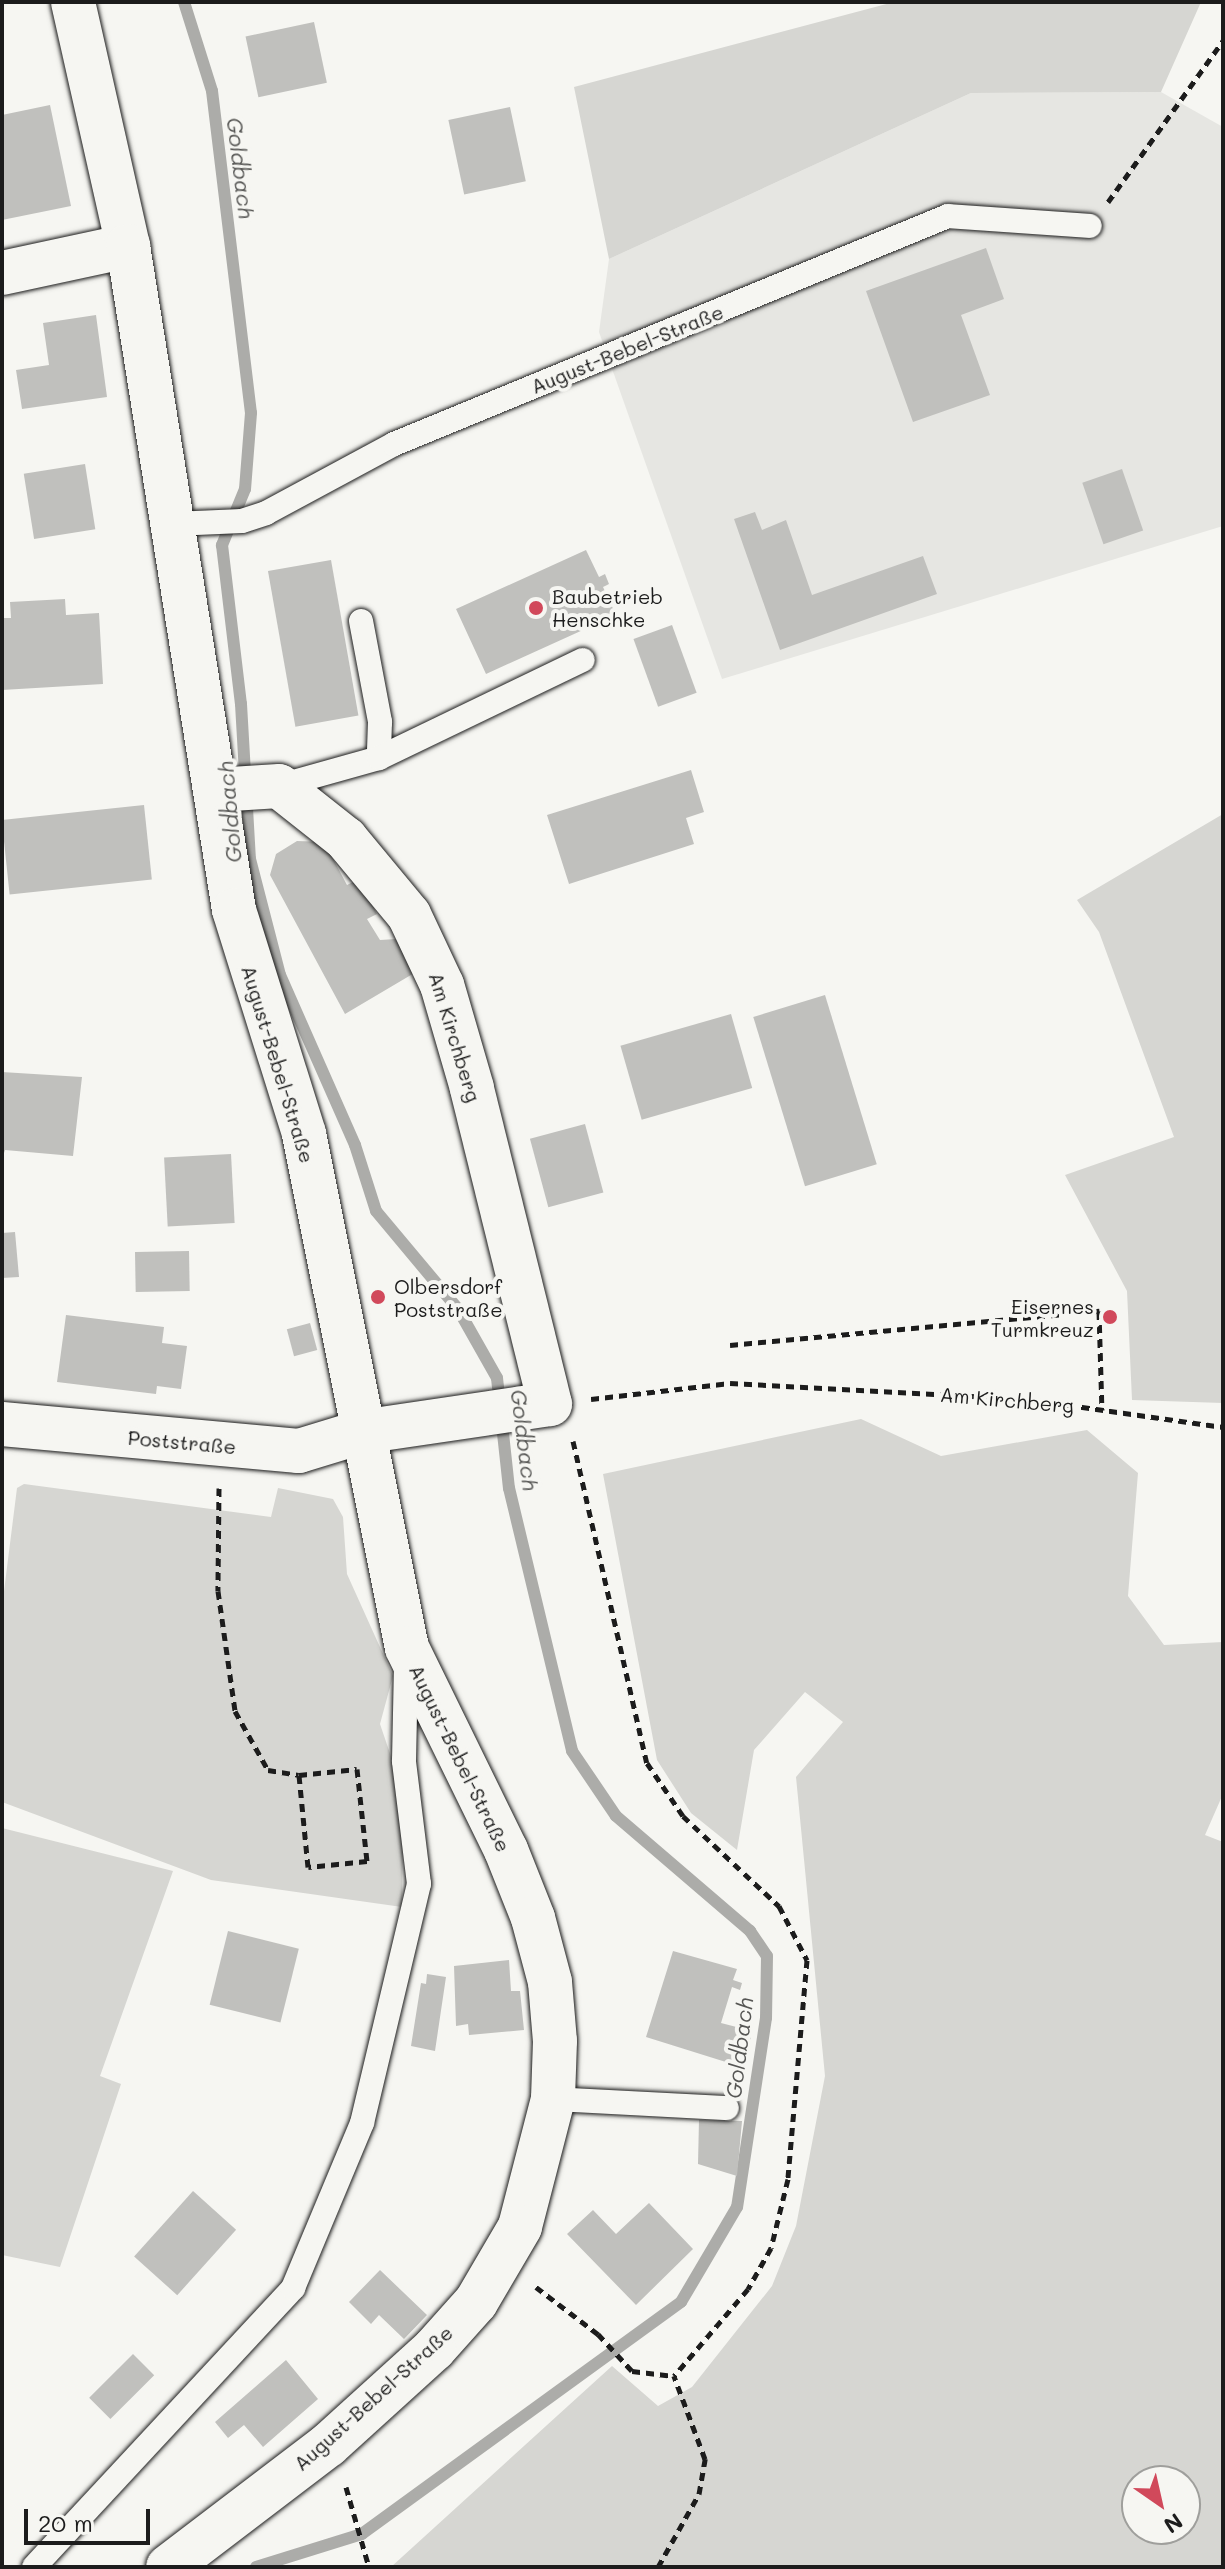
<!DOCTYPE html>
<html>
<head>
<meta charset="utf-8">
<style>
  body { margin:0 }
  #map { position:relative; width:1225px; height:2569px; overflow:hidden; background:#f6f6f2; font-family:Mali,sans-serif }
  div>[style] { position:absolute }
  .built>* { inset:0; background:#e6e6e2 }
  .green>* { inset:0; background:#d6d6d2 }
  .stream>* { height:12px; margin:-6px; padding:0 6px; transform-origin:6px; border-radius:6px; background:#acaca9 }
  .building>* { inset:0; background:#c0c0bd; transform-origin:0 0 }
  .path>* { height:5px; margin-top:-2.5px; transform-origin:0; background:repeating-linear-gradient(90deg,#1c1c1c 0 8px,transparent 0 14px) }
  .roads { filter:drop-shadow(0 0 2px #1c1c1c) drop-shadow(0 0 2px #1c1c1c) }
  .lane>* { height:24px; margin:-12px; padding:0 12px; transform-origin:12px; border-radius:12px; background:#f6f6f2 }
  .street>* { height:44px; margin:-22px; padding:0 22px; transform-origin:22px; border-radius:22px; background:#f6f6f2 }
  .secondary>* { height:44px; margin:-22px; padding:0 22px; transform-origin:22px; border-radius:22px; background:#f6f6f2 }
  .dots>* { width:22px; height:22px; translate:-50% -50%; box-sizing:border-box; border:4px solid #f6f6f2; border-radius:50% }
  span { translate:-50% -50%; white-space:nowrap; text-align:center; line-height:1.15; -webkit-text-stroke:8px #f6f6f2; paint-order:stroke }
  .street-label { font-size:20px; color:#1c1c1c }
  .poi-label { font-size:20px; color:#1c1c1c }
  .left { translate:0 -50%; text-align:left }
  .right { translate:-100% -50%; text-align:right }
  .water-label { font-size:22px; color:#565654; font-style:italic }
  .frame { position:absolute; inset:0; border:4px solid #1c1c1c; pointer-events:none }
  .north { position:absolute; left:1121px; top:2465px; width:80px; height:80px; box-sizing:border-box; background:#f6f6f2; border:2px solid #9f9f9c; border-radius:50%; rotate:146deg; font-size:22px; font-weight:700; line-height:32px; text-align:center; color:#1c1c1c }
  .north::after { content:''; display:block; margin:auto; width:28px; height:36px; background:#d1495b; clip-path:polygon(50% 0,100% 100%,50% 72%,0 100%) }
  .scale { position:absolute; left:24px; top:2509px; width:126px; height:36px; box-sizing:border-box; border:4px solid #1c1c1c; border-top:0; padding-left:10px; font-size:24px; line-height:28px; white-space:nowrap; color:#1c1c1c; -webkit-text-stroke:6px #f6f6f2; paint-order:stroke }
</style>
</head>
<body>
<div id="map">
  <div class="built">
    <i style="clip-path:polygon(1161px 92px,1223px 127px,1223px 526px,722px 679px,599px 332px,609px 259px,971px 93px)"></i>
  </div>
  <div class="green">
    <i style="clip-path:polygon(894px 2px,1201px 2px,1161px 92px,971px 93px,609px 259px,574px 87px)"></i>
    <i style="clip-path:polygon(1223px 814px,1223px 1403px,1132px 1400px,1127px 1291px,1065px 1175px,1174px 1137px,1099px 932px,1077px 900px)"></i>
    <i style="clip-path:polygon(evenodd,861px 1419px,941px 1456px,1087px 1430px,1138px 1473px,1128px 1596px,1164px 1645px,1223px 1642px,1223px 1794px,1205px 1835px,1223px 1842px,1223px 2567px,391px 2567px,612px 2366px,658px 2406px,692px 2387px,772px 2286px,796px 2226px,825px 2076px,796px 1777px,843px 1722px,805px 1692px,754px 1750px,737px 1850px,691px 1813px,657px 1760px,603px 1474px,861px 1419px,1185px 2481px,1185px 2529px,1137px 2529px,1137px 2481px,1185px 2481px)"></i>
    <i style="clip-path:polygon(24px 1484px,271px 1517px,278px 1488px,333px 1499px,343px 1517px,347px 1574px,393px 1676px,380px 1724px,399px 1780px,403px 1814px,402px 1907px,211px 1880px,2px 1802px,2px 1607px,17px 1488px)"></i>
    <i style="clip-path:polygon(2px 1828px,173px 1871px,100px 2076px,121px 2084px,60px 2267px,2px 2255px)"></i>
  </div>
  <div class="stream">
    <i style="left:184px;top:2px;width:93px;rotate:72.5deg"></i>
    <i style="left:212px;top:91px;width:324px;rotate:83.1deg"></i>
    <i style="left:251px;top:413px;width:76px;rotate:94.5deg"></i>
    <i style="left:245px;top:489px;width:61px;rotate:112.3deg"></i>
    <i style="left:222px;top:545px;width:160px;rotate:83.2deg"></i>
    <i style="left:241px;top:704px;width:155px;rotate:86.7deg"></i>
    <i style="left:250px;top:859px;width:120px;rotate:75.5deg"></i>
    <i style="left:280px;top:975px;width:186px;rotate:66.2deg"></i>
    <i style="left:355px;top:1145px;width:69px;rotate:72.3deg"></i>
    <i style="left:376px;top:1211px;width:128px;rotate:50.1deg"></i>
    <i style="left:458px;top:1309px;width:79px;rotate:60.5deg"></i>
    <i style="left:497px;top:1378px;width:111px;rotate:83.8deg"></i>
    <i style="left:509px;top:1488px;width:270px;rotate:76.5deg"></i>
    <i style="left:572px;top:1751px;width:78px;rotate:55.9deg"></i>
    <i style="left:616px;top:1816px;width:177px;rotate:40.6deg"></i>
    <i style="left:750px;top:1931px;width:30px;rotate:56deg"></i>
    <i style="left:767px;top:1956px;width:62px;rotate:90.9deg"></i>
    <i style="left:766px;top:2018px;width:191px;rotate:98.7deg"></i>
    <i style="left:737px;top:2207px;width:110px;rotate:120.5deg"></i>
    <i style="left:681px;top:2302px;width:394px;rotate:144deg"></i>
    <i style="left:362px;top:2534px;width:111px;rotate:162.7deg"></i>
  </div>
  <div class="building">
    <i style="left:314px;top:22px;width:62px;height:70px;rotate:78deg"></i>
    <i style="clip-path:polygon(50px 105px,71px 206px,2px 220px,2px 115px)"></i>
    <i style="left:510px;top:107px;width:76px;height:63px;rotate:78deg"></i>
    <i style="clip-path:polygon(986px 248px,1004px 299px,961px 315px,990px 395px,913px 422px,866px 291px)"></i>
    <i style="clip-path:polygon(96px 315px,107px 397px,22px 409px,16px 370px,49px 365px,43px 323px)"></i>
    <i style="left:85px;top:464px;width:66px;height:62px;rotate:81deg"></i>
    <i style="left:1122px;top:469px;width:65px;height:42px;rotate:71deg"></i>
    <i style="clip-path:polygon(755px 512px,762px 530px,786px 520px,812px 595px,923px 556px,937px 594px,780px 650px,734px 519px)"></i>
    <i style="clip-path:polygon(586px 550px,599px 577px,605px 574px,609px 584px,603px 587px,616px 615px,486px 674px,456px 609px)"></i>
    <i style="left:331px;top:560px;width:158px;height:64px;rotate:80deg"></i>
    <i style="clip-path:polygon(65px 599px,66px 615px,99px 613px,103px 684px,2px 690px,2px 618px,11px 618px,10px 602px)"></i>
    <i style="left:672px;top:625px;width:72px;height:41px;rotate:70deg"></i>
    <i style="clip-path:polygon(691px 770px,704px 812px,686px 818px,694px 844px,569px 884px,547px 815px)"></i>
    <i style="left:144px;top:805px;width:75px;height:143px;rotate:84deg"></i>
    <i style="clip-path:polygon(297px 841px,324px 842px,347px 885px,359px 879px,377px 914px,367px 919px,380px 940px,396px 939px,416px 972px,345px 1014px,270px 875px,276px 854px)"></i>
    <i style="left:825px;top:995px;width:177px;height:75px;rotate:73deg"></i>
    <i style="left:731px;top:1014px;width:77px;height:115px;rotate:74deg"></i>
    <i style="clip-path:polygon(2px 1072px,82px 1077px,73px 1156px,5px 1150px,2px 1159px)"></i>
    <i style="left:585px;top:1124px;width:71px;height:57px;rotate:75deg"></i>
    <i style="left:231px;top:1154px;width:69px;height:67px;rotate:87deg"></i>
    <i style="clip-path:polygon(15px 1232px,19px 1277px,2px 1278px,2px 1233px)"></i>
    <i style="left:189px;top:1251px;width:40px;height:54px;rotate:89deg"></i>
    <i style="clip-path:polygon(66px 1315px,164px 1327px,162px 1343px,187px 1346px,181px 1389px,157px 1386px,156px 1394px,57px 1382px)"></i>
    <i style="left:310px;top:1323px;width:28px;height:24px;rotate:75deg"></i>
    <i style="left:228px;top:1931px;width:73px;height:76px;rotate:14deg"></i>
    <i style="clip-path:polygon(673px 1951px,737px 1969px,733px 1980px,742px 1983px,740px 1990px,732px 1987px,721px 2023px,752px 2031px,745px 2068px,646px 2037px)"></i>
    <i style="clip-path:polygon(509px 1960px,511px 1991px,520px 1991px,524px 2030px,469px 2035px,468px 2024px,456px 2026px,454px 1966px)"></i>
    <i style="clip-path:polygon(427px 1974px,446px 1977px,435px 2051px,411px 2046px,421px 1983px,426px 1984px)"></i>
    <i style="clip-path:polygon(699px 2120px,742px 2121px,737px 2176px,698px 2164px)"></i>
    <i style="left:193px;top:2191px;width:58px;height:88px;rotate:42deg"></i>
    <i style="clip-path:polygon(649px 2203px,693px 2249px,636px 2305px,567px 2234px,593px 2210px,616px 2234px)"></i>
    <i style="clip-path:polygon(380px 2270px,427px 2315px,404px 2339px,379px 2315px,371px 2324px,349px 2302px)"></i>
    <i style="left:133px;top:2354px;width:30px;height:62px;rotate:45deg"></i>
    <i style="clip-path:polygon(286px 2360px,318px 2399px,263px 2447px,244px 2425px,228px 2438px,215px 2422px)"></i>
  </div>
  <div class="path">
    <i style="left:1108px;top:202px;width:198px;rotate:-54.5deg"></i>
    <i style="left:730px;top:1345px;width:371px;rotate:-5.3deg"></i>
    <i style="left:1099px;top:1311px;width:99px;rotate:88.3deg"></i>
    <i style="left:591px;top:1399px;width:140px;rotate:-6.6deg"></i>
    <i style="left:730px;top:1383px;width:296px;rotate:3.1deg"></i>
    <i style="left:1026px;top:1399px;width:199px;rotate:8.1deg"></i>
    <i style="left:573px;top:1441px;width:330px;rotate:77.1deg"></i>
    <i style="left:647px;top:1763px;width:64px;rotate:55.8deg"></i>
    <i style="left:683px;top:1816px;width:132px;rotate:43.2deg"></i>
    <i style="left:779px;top:1906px;width:61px;rotate:62.6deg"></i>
    <i style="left:807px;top:1960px;width:220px;rotate:95deg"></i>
    <i style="left:788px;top:2179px;width:71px;rotate:103.8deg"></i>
    <i style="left:771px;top:2248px;width:47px;rotate:119.3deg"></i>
    <i style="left:748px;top:2289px;width:114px;rotate:130.4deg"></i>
    <i style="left:219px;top:1488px;width:103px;rotate:90.6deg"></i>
    <i style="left:218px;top:1591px;width:121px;rotate:81.9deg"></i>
    <i style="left:235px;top:1711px;width:68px;rotate:60.8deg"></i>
    <i style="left:268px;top:1770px;width:31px;rotate:9deg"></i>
    <i style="left:299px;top:1775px;width:58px;rotate:-5.9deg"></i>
    <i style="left:357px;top:1769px;width:93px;rotate:83.8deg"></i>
    <i style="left:367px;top:1861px;width:59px;rotate:174.2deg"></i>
    <i style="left:308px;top:1867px;width:92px;rotate:-95.6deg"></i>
    <i style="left:536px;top:2287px;width:78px;rotate:37.2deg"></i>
    <i style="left:598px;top:2334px;width:50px;rotate:47.4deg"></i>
    <i style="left:632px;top:2371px;width:42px;rotate:6.8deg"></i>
    <i style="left:346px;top:2487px;width:83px;rotate:74deg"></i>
    <i style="left:658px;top:2567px;width:84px;rotate:-60.7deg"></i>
    <i style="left:699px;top:2494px;width:36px;rotate:-80deg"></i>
    <i style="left:705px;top:2459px;width:89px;rotate:-110.5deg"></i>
  </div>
  <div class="roads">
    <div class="lane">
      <i style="left:173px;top:524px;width:69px;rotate:-2.5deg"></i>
      <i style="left:242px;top:521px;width:25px;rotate:-18deg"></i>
      <i style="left:266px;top:513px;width:145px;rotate:-28.3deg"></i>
      <i style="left:394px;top:444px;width:599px;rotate:-22.37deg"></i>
      <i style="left:948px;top:216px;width:142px;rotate:4deg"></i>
      <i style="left:361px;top:621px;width:103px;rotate:79.3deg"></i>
      <i style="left:380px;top:722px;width:36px;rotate:92deg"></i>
      <i style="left:279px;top:786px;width:104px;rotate:-15.6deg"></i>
      <i style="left:379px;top:758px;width:226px;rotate:-25.7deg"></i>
      <i style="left:553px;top:2099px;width:174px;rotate:3deg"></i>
      <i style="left:34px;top:2567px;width:381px;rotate:-47.1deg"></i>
      <i style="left:293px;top:2288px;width:179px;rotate:-67.3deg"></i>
      <i style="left:362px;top:2123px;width:246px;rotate:-76.6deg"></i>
      <i style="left:419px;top:1884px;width:124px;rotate:-97deg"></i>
      <i style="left:404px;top:1761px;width:96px;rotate:-88.8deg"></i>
    </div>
    <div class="street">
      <i style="left:2px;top:273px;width:129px;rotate:-12.1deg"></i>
      <i style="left:2px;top:1424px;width:298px;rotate:5.2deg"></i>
      <i style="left:299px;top:1451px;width:65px;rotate:-17deg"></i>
      <i style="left:361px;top:1432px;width:191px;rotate:-8.4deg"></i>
      <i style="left:550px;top:1404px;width:325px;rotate:-103.9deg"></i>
      <i style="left:472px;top:1088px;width:107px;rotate:-106.2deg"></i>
      <i style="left:442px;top:985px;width:77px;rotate:-115.2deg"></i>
      <i style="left:409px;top:915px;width:99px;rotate:-129.7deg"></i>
      <i style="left:346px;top:839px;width:85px;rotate:-141.7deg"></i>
      <i style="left:279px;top:786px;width:64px;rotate:176.4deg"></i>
    </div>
    <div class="secondary">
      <i style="left:73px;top:2px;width:250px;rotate:77.3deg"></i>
      <i style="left:128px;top:246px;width:672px;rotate:80.93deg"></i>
      <i style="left:234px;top:910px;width:235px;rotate:72.6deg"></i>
      <i style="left:304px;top:1134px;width:524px;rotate:78.67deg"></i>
      <i style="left:407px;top:1648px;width:225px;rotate:63.9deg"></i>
      <i style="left:506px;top:1850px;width:73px;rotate:68.3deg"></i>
      <i style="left:533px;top:1918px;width:66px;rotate:75.1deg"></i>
      <i style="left:550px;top:1982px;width:59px;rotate:85.2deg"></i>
      <i style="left:555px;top:2041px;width:58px;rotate:92deg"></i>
      <i style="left:553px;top:2099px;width:132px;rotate:104.5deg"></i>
      <i style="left:520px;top:2227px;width:87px;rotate:120.4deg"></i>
      <i style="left:476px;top:2302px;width:63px;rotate:131.8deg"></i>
      <i style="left:434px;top:2349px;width:143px;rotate:137.8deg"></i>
      <i style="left:328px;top:2445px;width:201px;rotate:142.7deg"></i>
    </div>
  </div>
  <div class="dots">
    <i style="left:536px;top:608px;background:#d1495b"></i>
    <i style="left:378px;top:1297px;background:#d1495b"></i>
    <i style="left:1110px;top:1317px;background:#d1495b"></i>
  </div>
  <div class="street-label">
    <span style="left:627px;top:349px;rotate:-22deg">August-Bebel-Straße</span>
    <span style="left:455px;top:1037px;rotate:73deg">Am Kirchberg</span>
    <span style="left:278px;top:1064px;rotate:73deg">August-Bebel-Straße</span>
    <span style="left:1007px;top:1400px;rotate:5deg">Am Kirchberg</span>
    <span style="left:182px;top:1442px;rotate:5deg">Poststraße</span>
    <span style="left:460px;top:1758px;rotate:64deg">August-Bebel-Straße</span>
    <span style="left:373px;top:2398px;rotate:-42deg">August-Bebel-Straße</span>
  </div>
  <div class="poi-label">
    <span class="left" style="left:552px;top:608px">Baubetrieb<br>Henschke</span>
    <span class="left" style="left:394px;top:1298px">Olbersdorf<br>Poststraße</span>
    <span class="right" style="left:1094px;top:1318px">Eisernes<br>Turmkreuz</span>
  </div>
  <div class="water-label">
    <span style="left:241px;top:168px;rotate:83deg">Goldbach</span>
    <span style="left:229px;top:812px;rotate:-95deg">Goldbach</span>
    <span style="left:525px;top:1440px;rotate:83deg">Goldbach</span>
    <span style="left:739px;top:2048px;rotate:-83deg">Goldbach</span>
  </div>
  <div class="frame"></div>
  <div class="north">N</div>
  <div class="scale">20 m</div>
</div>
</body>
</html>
